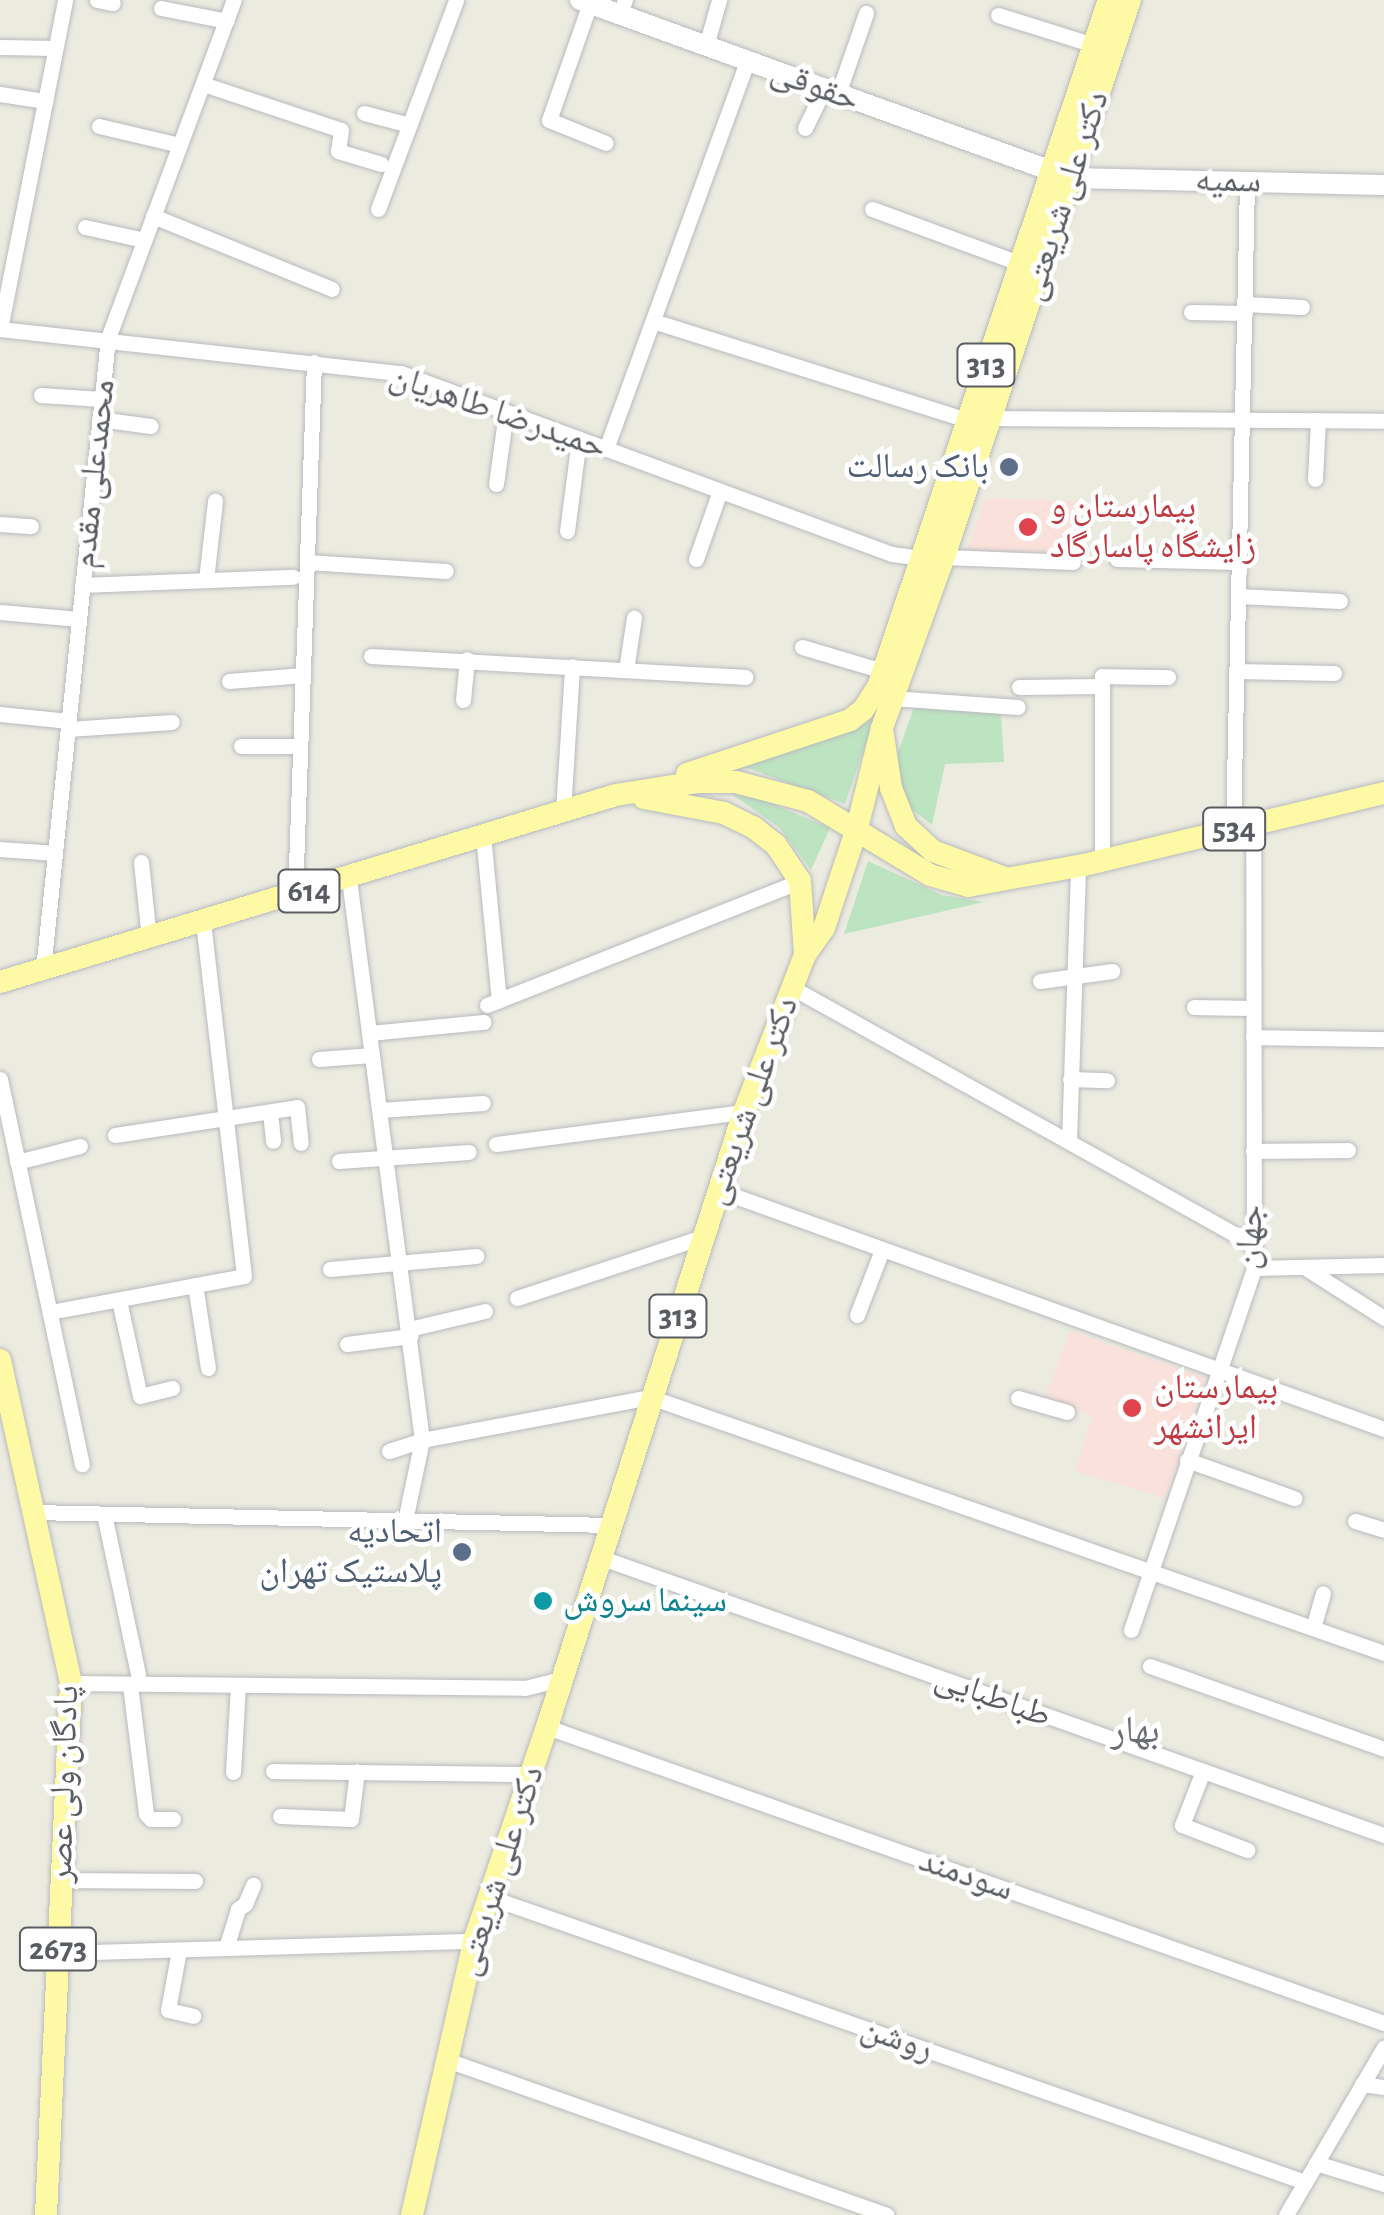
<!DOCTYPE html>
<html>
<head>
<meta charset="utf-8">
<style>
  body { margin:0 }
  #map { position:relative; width:1384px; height:2215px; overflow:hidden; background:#ecebe0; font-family:"Alegreya Sans","Noto Naskh Arabic",sans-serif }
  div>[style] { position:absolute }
  .medical>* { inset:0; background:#fae1db }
  .green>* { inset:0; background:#bde4c1 }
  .roads { filter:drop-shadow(0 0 2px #b8babf) drop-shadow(0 0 2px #b8babf) }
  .minor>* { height:15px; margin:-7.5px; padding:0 7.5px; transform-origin:7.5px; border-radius:7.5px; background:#fff }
  .secondary>* { height:20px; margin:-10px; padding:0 10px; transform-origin:10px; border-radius:10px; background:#fff }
  .primary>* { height:22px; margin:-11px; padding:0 11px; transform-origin:11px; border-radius:11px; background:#fdf9a4 }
  .dots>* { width:28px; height:28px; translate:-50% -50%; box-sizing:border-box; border:5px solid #fff; border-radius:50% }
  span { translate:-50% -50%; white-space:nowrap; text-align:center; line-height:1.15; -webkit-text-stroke:9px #fff; paint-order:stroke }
  .shield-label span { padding:2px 8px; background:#fff; border:2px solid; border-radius:8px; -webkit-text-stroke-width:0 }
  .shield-label { font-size:32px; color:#595c61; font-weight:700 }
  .street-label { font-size:35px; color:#595c61 }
  .service-label { font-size:35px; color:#4e5e75 }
  .right { translate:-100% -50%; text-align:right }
  .health-label { font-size:35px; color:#be3a42 }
  .left { translate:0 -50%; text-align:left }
  .culture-label { font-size:35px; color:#0d838f }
  .neighbourhood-label { font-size:38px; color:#6a6e73 }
</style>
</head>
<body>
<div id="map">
  <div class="medical">
    <i style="clip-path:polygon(986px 498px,1081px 501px,1078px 557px,967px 552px)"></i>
    <i style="clip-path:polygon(1070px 1331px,1205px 1378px,1165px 1498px,1075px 1471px,1093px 1416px,1045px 1399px)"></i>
  </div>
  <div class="green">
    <i style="clip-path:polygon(914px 707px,1001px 714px,1004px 762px,945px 764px,932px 825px,910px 808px,900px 782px,897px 755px)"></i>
    <i style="clip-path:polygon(874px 720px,845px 804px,742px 766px)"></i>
    <i style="clip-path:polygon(730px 793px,763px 800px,830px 828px,811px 870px,780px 828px)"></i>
    <i style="clip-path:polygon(868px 861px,942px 895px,984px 902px,844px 934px)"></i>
  </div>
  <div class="roads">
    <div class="minor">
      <i style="left:97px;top:0;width:16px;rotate:11deg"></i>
      <i style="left:590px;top:3px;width:124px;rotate:109.3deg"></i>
      <i style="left:549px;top:120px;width:61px;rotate:22deg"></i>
      <i style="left:161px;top:8px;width:67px;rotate:11.1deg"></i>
      <i style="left:620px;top:15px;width:16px;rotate:-72deg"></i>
      <i style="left:998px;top:15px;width:101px;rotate:17.4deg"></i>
      <i style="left:706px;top:46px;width:48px;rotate:-74.2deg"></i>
      <i style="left:1px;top:47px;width:54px;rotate:1.1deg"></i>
      <i style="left:203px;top:84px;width:145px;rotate:18.4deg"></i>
      <i style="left:341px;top:130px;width:21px;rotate:98deg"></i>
      <i style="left:338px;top:151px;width:45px;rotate:16.8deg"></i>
      <i style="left:0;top:94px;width:46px;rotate:8.8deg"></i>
      <i style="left:838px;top:94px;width:86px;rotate:-70.9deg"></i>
      <i style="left:364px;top:113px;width:47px;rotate:14.9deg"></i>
      <i style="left:99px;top:126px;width:83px;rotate:13.2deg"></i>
      <i style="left:805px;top:128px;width:43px;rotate:-64deg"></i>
      <i style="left:378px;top:209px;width:223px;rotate:-69.5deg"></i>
      <i style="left:872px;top:209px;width:157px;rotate:20.2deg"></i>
      <i style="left:153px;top:216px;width:193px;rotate:22.2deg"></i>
      <i style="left:85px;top:227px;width:60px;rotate:12.4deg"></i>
      <i style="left:1245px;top:304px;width:57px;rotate:3deg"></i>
      <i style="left:1191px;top:312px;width:54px;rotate:1.1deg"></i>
      <i style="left:653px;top:321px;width:329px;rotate:17.5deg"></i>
      <i style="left:0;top:329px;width:403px;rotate:6.3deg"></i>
      <i style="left:401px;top:373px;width:523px;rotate:20.24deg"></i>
      <i style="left:892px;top:554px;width:29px;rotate:8deg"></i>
      <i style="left:0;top:329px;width:335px;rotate:-78.8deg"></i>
      <i style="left:41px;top:395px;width:60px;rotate:3.8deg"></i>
      <i style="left:990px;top:418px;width:394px;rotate:0.4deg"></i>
      <i style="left:99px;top:419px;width:52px;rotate:7.7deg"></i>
      <i style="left:606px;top:449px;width:413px;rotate:-70deg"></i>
      <i style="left:1315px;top:479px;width:59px;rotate:-87.1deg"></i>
      <i style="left:496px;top:484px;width:73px;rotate:-82.1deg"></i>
      <i style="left:0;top:524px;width:31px;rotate:4deg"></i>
      <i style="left:567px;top:531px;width:93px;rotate:-82.6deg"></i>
      <i style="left:944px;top:557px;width:129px;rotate:2.2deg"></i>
      <i style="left:696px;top:559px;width:72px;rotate:-70.6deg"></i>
      <i style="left:1117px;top:559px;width:122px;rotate:1.4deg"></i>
      <i style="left:307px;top:562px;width:139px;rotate:3.7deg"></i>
      <i style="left:206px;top:580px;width:80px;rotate:-83.5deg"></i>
      <i style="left:82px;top:585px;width:211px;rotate:-2.2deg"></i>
      <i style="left:1238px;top:596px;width:102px;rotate:2.8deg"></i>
      <i style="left:0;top:612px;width:79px;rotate:5.1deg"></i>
      <i style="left:802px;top:647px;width:84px;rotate:16.5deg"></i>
      <i style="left:371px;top:656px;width:375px;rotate:3.2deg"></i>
      <i style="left:626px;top:670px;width:53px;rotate:-81.3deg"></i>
      <i style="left:1236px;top:671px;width:98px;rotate:1.2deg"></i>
      <i style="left:229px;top:681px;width:74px;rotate:-4.6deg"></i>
      <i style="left:1019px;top:687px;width:83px;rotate:-0.7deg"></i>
      <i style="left:892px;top:698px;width:126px;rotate:4.1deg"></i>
      <i style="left:463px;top:700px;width:41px;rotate:-84.4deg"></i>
      <i style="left:0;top:714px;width:69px;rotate:5.8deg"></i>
      <i style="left:68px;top:729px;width:104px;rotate:-3.9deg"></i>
      <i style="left:241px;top:746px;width:59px"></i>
      <i style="left:563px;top:811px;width:145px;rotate:-86.4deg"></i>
      <i style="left:1233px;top:829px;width:647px;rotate:-88.76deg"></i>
      <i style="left:483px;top:835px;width:166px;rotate:84.5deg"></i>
      <i style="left:0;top:849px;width:55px;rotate:4.2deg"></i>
      <i style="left:1102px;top:861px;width:185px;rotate:-90deg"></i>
      <i style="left:1102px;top:676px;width:66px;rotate:0.9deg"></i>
      <i style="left:141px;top:862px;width:76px;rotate:84deg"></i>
      <i style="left:349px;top:879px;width:566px;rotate:82.59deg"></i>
      <i style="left:422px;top:1440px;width:83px;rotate:101.9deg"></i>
      <i style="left:295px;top:895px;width:533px;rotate:-87.96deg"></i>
      <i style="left:43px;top:970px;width:635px;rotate:-84.13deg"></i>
      <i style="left:108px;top:338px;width:361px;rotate:-69.6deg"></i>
      <i style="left:1040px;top:981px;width:73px;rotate:-7.9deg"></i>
      <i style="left:791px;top:987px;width:530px;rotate:29.13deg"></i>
      <i style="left:487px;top:1005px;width:337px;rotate:-21.6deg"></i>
      <i style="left:1194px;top:1007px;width:59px;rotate:1deg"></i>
      <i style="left:370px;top:1033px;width:114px;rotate:-5.6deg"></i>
      <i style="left:1253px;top:1037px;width:131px;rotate:0.9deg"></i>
      <i style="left:319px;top:1059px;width:53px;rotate:-4.3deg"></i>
      <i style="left:0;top:1079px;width:394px;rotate:78deg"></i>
      <i style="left:1070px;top:1079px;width:37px;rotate:2deg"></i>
      <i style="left:380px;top:1110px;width:103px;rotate:-3.9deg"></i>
      <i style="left:270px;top:1112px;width:29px;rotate:84deg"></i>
      <i style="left:115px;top:1135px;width:184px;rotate:-8.7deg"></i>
      <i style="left:297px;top:1107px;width:36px;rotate:84deg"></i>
      <i style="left:1069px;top:1141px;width:275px;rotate:-88.1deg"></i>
      <i style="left:496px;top:1144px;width:250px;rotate:-7.4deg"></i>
      <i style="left:1253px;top:1151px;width:95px;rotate:-0.6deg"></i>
      <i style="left:339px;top:1161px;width:130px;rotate:-4deg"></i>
      <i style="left:17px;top:1162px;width:65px;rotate:-14.3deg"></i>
      <i style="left:718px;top:1190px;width:708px;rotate:19.74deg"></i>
      <i style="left:1304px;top:1267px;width:95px;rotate:32.5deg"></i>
      <i style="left:1254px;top:1268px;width:130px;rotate:-1.3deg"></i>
      <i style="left:330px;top:1269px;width:147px;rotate:-5.1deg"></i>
      <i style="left:195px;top:1285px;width:84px;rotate:81.1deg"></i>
      <i style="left:517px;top:1298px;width:196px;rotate:-18.2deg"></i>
      <i style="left:119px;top:1300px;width:98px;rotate:77.7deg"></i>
      <i style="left:140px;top:1396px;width:33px;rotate:-14deg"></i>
      <i style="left:50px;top:1312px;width:197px;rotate:-10.5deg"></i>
      <i style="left:244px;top:1276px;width:356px;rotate:-96.6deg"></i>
      <i style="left:857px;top:1315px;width:70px;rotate:-69deg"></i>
      <i style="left:409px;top:1329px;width:78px;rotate:-13.3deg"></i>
      <i style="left:347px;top:1344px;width:64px;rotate:-7.2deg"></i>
      <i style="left:1018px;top:1398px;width:51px;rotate:15.9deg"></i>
      <i style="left:389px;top:1451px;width:35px;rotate:-18deg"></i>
      <i style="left:422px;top:1440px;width:232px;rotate:-10.7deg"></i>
      <i style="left:650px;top:1397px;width:777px;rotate:19.23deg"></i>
      <i style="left:1187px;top:1460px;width:114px;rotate:19.6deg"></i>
      <i style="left:33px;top:1512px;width:579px;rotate:1.29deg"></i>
      <i style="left:104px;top:1514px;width:164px;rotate:78deg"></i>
      <i style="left:1355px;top:1521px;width:30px;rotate:17deg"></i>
      <i style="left:602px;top:1558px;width:830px;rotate:19.51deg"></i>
      <i style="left:1313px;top:1628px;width:36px;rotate:-74deg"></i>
      <i style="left:1131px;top:1630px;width:382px;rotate:-71.2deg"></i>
      <i style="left:1254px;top:1268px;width:444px;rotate:-90.1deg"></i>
      <i style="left:1150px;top:1666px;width:248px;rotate:19.5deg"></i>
      <i style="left:71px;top:1683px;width:454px;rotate:0.6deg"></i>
      <i style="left:525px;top:1688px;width:38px;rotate:-14deg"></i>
      <i style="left:130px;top:1685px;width:130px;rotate:82.9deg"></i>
      <i style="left:146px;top:1814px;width:7px;rotate:45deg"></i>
      <i style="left:151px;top:1819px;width:22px"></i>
      <i style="left:547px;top:1727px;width:888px;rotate:19.48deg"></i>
      <i style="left:273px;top:1771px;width:259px;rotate:0.7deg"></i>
      <i style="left:1203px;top:1771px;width:58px;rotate:111.3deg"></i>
      <i style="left:1182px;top:1825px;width:70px;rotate:21deg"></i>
      <i style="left:233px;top:1772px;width:86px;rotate:-86.7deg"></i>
      <i style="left:280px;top:1816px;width:71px;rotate:2.4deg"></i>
      <i style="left:351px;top:1819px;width:48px;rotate:-82.9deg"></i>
      <i style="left:61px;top:1880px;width:134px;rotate:0.4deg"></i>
      <i style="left:489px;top:1897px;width:864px;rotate:19.25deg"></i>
      <i style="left:226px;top:1948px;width:41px;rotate:-72.9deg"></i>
      <i style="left:238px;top:1909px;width:9px;rotate:-36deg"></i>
      <i style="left:245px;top:1904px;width:21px;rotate:-67deg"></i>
      <i style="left:179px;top:1950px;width:61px;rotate:100.4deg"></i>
      <i style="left:168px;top:2010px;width:26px;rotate:13deg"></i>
      <i style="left:58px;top:1953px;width:416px;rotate:-1.7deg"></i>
      <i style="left:444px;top:2059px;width:469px;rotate:19.4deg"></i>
      <i style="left:1362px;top:2084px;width:22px;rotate:8deg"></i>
      <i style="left:1316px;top:2163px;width:71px;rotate:17.2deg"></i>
      <i style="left:1286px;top:2215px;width:194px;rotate:-59.7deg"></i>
    </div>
    <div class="secondary">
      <i style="left:580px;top:0;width:522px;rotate:19.93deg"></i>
      <i style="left:1071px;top:178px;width:313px;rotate:1.3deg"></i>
    </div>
    <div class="primary">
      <i style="left:883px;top:735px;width:54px;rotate:81.4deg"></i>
      <i style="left:891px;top:788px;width:41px;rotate:68.5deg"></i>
      <i style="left:906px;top:826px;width:37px;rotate:43deg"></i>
      <i style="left:933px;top:851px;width:77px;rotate:20.6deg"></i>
      <i style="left:687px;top:774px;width:172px;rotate:-18.3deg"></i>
      <i style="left:850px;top:720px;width:16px;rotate:-38deg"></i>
      <i style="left:863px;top:710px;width:27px;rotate:-57deg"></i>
      <i style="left:878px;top:687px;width:725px;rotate:-71.42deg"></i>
      <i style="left:644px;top:798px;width:81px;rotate:10.6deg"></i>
      <i style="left:724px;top:813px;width:32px;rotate:26deg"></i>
      <i style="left:753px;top:827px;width:29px;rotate:38deg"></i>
      <i style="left:776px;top:845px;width:43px;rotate:56.3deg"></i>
      <i style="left:800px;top:881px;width:74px;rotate:86.1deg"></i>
      <i style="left:0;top:982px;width:644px;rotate:-16.89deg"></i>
      <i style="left:616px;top:795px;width:82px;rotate:-9.1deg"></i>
      <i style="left:697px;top:782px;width:39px"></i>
      <i style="left:736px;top:782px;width:74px;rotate:14.8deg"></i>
      <i style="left:808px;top:801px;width:143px;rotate:31.2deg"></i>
      <i style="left:930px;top:875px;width:40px;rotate:16deg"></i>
      <i style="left:968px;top:886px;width:118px;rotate:-10.3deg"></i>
      <i style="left:1084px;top:865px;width:309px;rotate:-13.5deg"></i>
      <i style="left:0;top:1360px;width:331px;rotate:77.6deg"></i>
      <i style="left:71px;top:1683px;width:533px;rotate:92.69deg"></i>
      <i style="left:412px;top:2215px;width:281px;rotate:-77.2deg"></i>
      <i style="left:474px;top:1941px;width:226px;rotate:-71.2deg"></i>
      <i style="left:547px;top:1727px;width:646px;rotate:-72.24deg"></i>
      <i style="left:744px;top:1112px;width:168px;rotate:-68.8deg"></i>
      <i style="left:805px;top:955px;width:33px;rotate:-55deg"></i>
      <i style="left:824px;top:928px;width:105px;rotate:-71.7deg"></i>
      <i style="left:857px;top:828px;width:103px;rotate:-76deg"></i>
      <i style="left:882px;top:728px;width:182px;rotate:-70.1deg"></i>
      <i style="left:944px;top:557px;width:587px;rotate:-71.53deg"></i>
    </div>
  </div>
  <div class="dots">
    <i style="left:1009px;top:467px;background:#5c6f8a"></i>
    <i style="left:1028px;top:527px;background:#e0444e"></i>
    <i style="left:1132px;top:1408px;background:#e0444e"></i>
    <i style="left:462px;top:1552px;background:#5c6f8a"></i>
    <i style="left:543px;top:1601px;background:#0f9aa8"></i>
  </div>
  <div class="shield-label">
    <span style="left:986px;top:365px">313</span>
    <span style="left:1234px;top:829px">534</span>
    <span style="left:309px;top:891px">614</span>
    <span style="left:678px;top:1316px">313</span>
    <span style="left:58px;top:1949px">2673</span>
  </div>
  <div class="street-label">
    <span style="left:815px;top:86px;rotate:20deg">حقوقی</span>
    <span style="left:1228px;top:181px;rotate:1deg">سمیه</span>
    <span style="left:1065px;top:196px;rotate:-72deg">دکتر علی شریعتی</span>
    <span style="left:498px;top:412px;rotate:19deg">حمیدرضا طاهریان</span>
    <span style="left:94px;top:474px;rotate:-84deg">محمدعلی مقدم</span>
    <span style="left:751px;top:1101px;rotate:-70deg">دکتر علی شریعتی</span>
    <span style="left:1250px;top:1237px;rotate:-86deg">جهان</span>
    <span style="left:993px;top:1697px;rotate:20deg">طباطبایی</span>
    <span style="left:64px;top:1784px;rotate:-88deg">پادگان ولی عصر</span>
    <span style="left:500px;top:1871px;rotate:-72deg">دکتر علی شریعتی</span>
    <span style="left:966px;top:1875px;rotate:19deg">سودمند</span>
    <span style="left:897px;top:2039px;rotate:19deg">روشن</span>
  </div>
  <div class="service-label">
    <span class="right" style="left:989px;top:467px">بانک رسالت</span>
    <span class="right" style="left:442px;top:1552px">اتحادیه<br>پلاستیک تهران</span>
  </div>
  <div class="health-label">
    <span class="left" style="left:1050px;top:527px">بیمارستان و<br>زایشگاه پاسارگاد</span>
    <span class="left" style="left:1154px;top:1408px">بیمارستان<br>ایرانشهر</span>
  </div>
  <div class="culture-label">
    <span class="left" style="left:563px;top:1601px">سینما سروش</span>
  </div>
  <div class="neighbourhood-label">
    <span style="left:1135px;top:1732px">بهار</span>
  </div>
</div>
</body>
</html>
